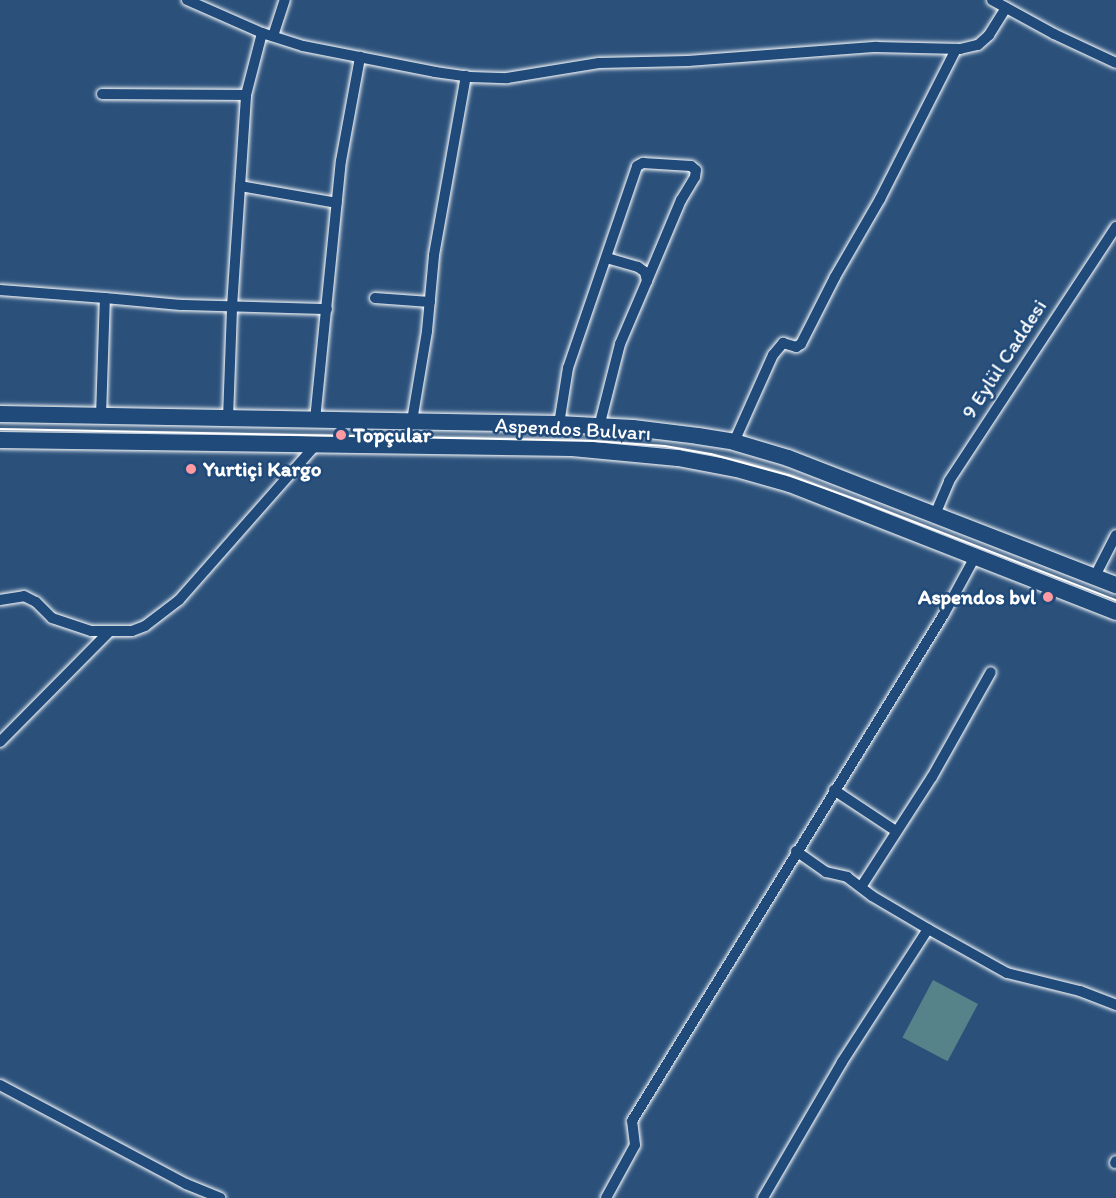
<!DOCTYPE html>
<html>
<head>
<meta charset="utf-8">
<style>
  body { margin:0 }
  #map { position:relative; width:1116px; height:1198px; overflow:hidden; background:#2b517b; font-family:Itim,sans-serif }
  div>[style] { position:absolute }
  .green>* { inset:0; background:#568289; transform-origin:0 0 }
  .roads { filter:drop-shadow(0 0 2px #fff) drop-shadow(0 0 2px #fff) }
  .minor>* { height:10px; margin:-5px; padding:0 5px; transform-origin:5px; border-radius:5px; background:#1f4a7a }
  .primary>* { height:16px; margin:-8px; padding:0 8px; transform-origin:8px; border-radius:8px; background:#1f4a7a }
  .tram>* { height:1.5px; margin:-0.75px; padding:0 0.75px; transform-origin:0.75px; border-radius:0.75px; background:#fff }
  .dots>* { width:16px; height:16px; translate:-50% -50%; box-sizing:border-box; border:3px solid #1f4a7a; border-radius:50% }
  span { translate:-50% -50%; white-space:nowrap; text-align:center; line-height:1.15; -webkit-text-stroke:5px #1f4a7a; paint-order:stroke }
  .street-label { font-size:21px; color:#fff }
  .poi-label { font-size:21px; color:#fff; font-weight:700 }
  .left { translate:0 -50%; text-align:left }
  .right { translate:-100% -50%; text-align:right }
</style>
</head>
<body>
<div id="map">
  <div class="green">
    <i style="left:933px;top:980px;width:51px;height:65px;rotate:28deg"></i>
  </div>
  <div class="roads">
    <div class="minor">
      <i style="left:187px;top:0;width:82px;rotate:23.7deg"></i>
      <i style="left:262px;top:33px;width:43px;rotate:17.6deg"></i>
      <i style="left:303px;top:46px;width:135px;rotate:11.1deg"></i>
      <i style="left:435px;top:72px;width:35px;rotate:8deg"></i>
      <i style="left:470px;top:77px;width:37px;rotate:2deg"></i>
      <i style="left:507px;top:78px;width:93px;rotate:-9.3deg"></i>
      <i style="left:599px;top:63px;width:89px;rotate:-1.3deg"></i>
      <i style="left:688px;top:61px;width:189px;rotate:-4.3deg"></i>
      <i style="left:876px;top:47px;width:84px;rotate:1.4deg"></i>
      <i style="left:960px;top:49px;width:18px;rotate:-13deg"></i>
      <i style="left:978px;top:45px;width:15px;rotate:-42deg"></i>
      <i style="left:989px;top:35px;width:32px;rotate:-58deg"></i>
      <i style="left:992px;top:0;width:71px;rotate:28.7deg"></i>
      <i style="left:1054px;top:34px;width:68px;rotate:25.1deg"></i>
      <i style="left:273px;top:36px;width:38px;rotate:-72deg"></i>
      <i style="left:102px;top:94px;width:144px;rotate:0.4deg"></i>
      <i style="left:240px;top:186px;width:98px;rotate:9.9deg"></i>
      <i style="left:0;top:290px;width:105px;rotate:4.4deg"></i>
      <i style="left:375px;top:298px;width:55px;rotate:4.2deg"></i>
      <i style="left:101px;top:416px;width:118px;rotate:-88.1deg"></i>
      <i style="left:105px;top:298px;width:76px;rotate:5.3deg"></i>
      <i style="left:181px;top:305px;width:146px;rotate:1.6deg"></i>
      <i style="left:228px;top:418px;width:111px;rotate:-87.9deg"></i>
      <i style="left:232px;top:307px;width:212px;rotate:-86.2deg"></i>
      <i style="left:246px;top:95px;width:64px;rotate:-75.5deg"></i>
      <i style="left:315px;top:420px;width:260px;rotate:-84.3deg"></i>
      <i style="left:341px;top:161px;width:106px;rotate:-79.6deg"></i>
      <i style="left:412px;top:421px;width:91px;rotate:-80.5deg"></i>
      <i style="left:427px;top:331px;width:76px;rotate:-84.7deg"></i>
      <i style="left:434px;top:255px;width:182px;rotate:-79.9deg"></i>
      <i style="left:559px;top:424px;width:57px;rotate:-80.9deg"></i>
      <i style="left:568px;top:368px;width:213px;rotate:-71.1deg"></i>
      <i style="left:637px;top:166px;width:7px;rotate:-27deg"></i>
      <i style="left:643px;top:163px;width:48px;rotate:3.6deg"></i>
      <i style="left:691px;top:166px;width:6px;rotate:39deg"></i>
      <i style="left:696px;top:170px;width:7px;rotate:98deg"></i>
      <i style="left:695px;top:177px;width:27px;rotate:121deg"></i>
      <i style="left:681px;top:200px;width:88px;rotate:112.8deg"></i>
      <i style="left:599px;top:427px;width:86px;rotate:-75.8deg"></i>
      <i style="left:620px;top:344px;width:69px;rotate:-66.8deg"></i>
      <i style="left:647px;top:281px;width:9px;rotate:-103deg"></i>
      <i style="left:645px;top:272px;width:9px;rotate:-144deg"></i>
      <i style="left:638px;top:267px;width:32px;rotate:-164deg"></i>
      <i style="left:734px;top:442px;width:95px;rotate:-65.9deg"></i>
      <i style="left:773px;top:355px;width:16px;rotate:-50deg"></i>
      <i style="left:783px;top:343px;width:14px;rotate:17deg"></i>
      <i style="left:796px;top:347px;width:6px;rotate:-31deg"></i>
      <i style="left:801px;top:344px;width:75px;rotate:-63.1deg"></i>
      <i style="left:835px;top:277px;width:90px;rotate:-60deg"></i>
      <i style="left:880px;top:199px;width:168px;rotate:-63.1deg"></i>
      <i style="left:934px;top:517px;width:39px;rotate:-67deg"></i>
      <i style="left:949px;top:481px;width:304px;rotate:-56.7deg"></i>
      <i style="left:1094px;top:578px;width:48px;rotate:-62.9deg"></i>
      <i style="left:0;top:600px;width:24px;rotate:-9deg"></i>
      <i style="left:24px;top:596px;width:13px;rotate:27deg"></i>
      <i style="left:36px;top:602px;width:23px;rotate:45deg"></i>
      <i style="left:52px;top:618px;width:41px;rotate:18.4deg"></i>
      <i style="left:91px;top:631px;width:41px"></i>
      <i style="left:132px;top:631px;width:14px;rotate:-21deg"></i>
      <i style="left:145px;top:626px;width:43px;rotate:-37.4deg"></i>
      <i style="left:179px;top:600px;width:205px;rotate:-48.6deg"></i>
      <i style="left:0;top:742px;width:156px;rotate:-45.3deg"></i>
      <i style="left:834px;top:790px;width:74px;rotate:33.5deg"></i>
      <i style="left:796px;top:851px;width:37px;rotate:35deg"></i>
      <i style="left:826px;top:872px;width:22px;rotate:13deg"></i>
      <i style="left:847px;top:877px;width:31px;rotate:37deg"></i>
      <i style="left:872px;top:896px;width:65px;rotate:30.5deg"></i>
      <i style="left:928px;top:929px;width:90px;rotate:29.1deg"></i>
      <i style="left:1007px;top:973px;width:75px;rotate:13.9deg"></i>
      <i style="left:1080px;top:991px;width:39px;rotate:21deg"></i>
      <i style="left:861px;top:887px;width:131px;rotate:-57.2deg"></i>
      <i style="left:932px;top:777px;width:120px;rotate:-60.7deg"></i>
      <i style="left:0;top:1085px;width:211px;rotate:28deg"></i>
      <i style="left:186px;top:1184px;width:37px;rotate:22deg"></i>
      <i style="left:1115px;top:1163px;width:2px;rotate:-63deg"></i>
      <i style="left:606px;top:1198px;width:60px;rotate:-61.3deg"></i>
      <i style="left:635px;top:1145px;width:24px;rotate:-97deg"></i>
      <i style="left:632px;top:1121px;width:595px;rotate:-58.39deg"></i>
      <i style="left:944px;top:614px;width:65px;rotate:-61.5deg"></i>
      <i style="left:763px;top:1198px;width:157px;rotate:-59.8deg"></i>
      <i style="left:842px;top:1062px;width:158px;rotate:-57.1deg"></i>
    </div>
    <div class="primary">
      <i style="left:0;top:414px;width:559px;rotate:1.02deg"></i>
      <i style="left:559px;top:424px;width:74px;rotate:3.1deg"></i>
      <i style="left:633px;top:428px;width:65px;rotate:7deg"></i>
      <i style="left:698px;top:436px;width:36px;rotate:9deg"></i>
      <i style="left:734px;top:442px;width:56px;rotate:16.5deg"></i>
      <i style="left:788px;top:458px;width:352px;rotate:21.2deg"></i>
      <i style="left:0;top:440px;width:572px;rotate:0.8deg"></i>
      <i style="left:572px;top:448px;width:106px;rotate:5.4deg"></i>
      <i style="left:678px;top:458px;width:60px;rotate:10.6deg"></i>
      <i style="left:737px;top:469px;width:55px;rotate:15.8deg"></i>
      <i style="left:790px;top:484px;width:350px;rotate:21.4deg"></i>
    </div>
  </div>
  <div class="tram">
    <i style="left:0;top:429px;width:594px;rotate:1.16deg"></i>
    <i style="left:594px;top:441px;width:71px;rotate:4deg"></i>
    <i style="left:665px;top:446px;width:47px;rotate:9.9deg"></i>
    <i style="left:711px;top:454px;width:80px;rotate:15.3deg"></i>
    <i style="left:788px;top:475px;width:74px;rotate:19.7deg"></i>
    <i style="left:858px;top:500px;width:277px;rotate:21.2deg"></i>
  </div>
  <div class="dots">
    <i style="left:341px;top:435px;background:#ff9aa2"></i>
    <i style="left:191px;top:469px;background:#ff9aa2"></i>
    <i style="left:1048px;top:597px;background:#ff9aa2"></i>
  </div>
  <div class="street-label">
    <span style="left:1004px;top:359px;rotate:-57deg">9 Eylül Caddesi</span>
    <span style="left:573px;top:429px;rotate:3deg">Aspendos Bulvarı</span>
  </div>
  <div class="poi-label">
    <span class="left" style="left:353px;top:435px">Topçular</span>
    <span class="left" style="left:203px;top:469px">Yurtiçi Kargo</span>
    <span class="right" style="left:1036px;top:597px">Aspendos bvl</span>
  </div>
</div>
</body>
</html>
